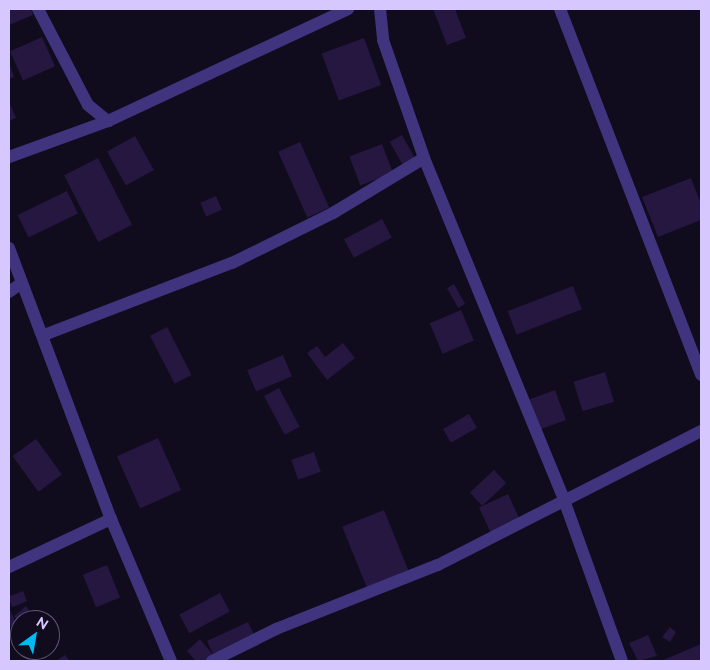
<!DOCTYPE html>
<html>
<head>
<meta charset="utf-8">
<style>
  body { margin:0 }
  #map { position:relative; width:710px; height:670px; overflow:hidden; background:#110b1e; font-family:Raleway,sans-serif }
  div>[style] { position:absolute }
  .building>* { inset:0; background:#251740; transform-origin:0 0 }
  .minor>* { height:12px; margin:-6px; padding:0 6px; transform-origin:6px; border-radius:6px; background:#41347f }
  span { translate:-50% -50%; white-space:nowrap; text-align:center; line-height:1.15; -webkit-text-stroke:4px #110b1e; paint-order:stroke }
  .frame { position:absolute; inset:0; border:10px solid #d6c8ff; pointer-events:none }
  .north { position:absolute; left:10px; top:610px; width:50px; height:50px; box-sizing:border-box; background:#110b1e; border:1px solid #605778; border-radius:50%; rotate:32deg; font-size:14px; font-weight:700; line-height:20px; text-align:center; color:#d6c8ff }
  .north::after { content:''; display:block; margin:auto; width:18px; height:22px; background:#00baf3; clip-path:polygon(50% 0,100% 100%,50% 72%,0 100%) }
</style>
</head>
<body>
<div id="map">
  <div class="building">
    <i style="clip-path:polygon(9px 9px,31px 9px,33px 15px,9px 25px)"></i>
    <i style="clip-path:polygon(433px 9px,455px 9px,466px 38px,447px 45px)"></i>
    <i style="left:42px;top:37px;width:32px;height:35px;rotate:66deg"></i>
    <i style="left:364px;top:38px;width:50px;height:45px;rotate:70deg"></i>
    <i style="clip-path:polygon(9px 62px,14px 77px,9px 79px)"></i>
    <i style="clip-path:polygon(9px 102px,16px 118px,9px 121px)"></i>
    <i style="left:402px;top:135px;width:26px;height:14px;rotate:61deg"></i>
    <i style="left:135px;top:136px;width:39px;height:32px;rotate:61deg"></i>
    <i style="left:300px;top:142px;width:72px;height:24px;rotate:66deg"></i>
    <i style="left:382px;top:144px;width:31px;height:35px;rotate:69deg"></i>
    <i style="left:98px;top:158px;width:75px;height:38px;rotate:63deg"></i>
    <i style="clip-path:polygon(691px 178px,701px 204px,701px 220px,658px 237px,642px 197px)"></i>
    <i style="left:67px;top:191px;width:25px;height:55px;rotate:64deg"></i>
    <i style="left:216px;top:196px;width:15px;height:17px;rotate:67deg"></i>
    <i style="left:382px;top:219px;width:21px;height:43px;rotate:62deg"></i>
    <i style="left:454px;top:284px;width:23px;height:8px;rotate:61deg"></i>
    <i style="left:573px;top:286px;width:25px;height:70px;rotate:69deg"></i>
    <i style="left:461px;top:310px;width:33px;height:34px;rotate:67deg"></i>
    <i style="left:167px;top:327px;width:54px;height:19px;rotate:63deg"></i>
    <i style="clip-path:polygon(343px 343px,355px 358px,327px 380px,307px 353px,317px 346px,325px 357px)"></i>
    <i style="left:283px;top:355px;width:23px;height:39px;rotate:67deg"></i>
    <i style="left:605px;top:372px;width:31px;height:33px;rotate:73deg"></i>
    <i style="left:279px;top:388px;width:44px;height:17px;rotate:62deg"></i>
    <i style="left:555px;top:390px;width:32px;height:27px;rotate:70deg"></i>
    <i style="left:469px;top:414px;width:16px;height:30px;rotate:60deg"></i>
    <i style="left:158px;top:438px;width:57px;height:45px;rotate:66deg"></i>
    <i style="left:36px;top:439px;width:44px;height:29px;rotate:54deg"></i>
    <i style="left:314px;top:452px;width:21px;height:24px;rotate:71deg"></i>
    <i style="left:494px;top:470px;width:18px;height:33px;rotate:47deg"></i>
    <i style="left:508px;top:494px;width:29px;height:32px;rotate:65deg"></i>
    <i style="left:384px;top:510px;width:70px;height:45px;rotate:68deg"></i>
    <i style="left:107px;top:565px;width:35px;height:26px;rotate:68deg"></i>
    <i style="left:23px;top:591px;width:11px;height:16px;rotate:68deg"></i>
    <i style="left:220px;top:593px;width:21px;height:46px;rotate:62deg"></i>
    <i style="clip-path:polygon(26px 606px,36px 620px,20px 620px,20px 624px,14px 616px)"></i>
    <i style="clip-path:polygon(9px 608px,16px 623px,9px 627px)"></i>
    <i style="clip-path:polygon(248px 622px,259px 645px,224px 661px,196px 661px,187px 651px,200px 639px,214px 656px,207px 641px)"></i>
    <i style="clip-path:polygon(670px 627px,676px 632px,670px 642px,662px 637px)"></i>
    <i style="clip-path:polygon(648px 635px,657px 656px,638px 661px,629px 643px)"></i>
    <i style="clip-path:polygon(701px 644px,701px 661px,661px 661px)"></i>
    <i style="clip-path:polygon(65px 655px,70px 661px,56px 661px)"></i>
  </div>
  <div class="minor">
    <i style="left:38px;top:9px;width:108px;rotate:62.5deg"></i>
    <i style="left:88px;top:105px;width:26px;rotate:39deg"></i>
    <i style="left:380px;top:9px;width:31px;rotate:84deg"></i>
    <i style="left:383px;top:40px;width:125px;rotate:70.8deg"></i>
    <i style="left:424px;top:158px;width:370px;rotate:67.7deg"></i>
    <i style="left:564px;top:500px;width:171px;rotate:70.2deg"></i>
    <i style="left:560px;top:9px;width:392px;rotate:68.9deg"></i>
    <i style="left:9px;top:157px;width:105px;rotate:-20deg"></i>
    <i style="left:108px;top:121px;width:265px;rotate:-25deg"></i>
    <i style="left:9px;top:248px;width:290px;rotate:69.4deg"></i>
    <i style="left:111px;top:519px;width:154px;rotate:67.1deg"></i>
    <i style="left:9px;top:292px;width:14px;rotate:-36deg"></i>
    <i style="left:44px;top:335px;width:201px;rotate:-21deg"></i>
    <i style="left:232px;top:263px;width:113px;rotate:-26.3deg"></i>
    <i style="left:333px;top:213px;width:106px;rotate:-31.1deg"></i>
    <i style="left:9px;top:567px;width:113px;rotate:-25.2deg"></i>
    <i style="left:212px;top:661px;width:72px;rotate:-26.6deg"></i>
    <i style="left:276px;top:629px;width:174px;rotate:-21.6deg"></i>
    <i style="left:438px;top:565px;width:295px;rotate:-27deg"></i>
  </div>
  <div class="frame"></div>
  <div class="north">N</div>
</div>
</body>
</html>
